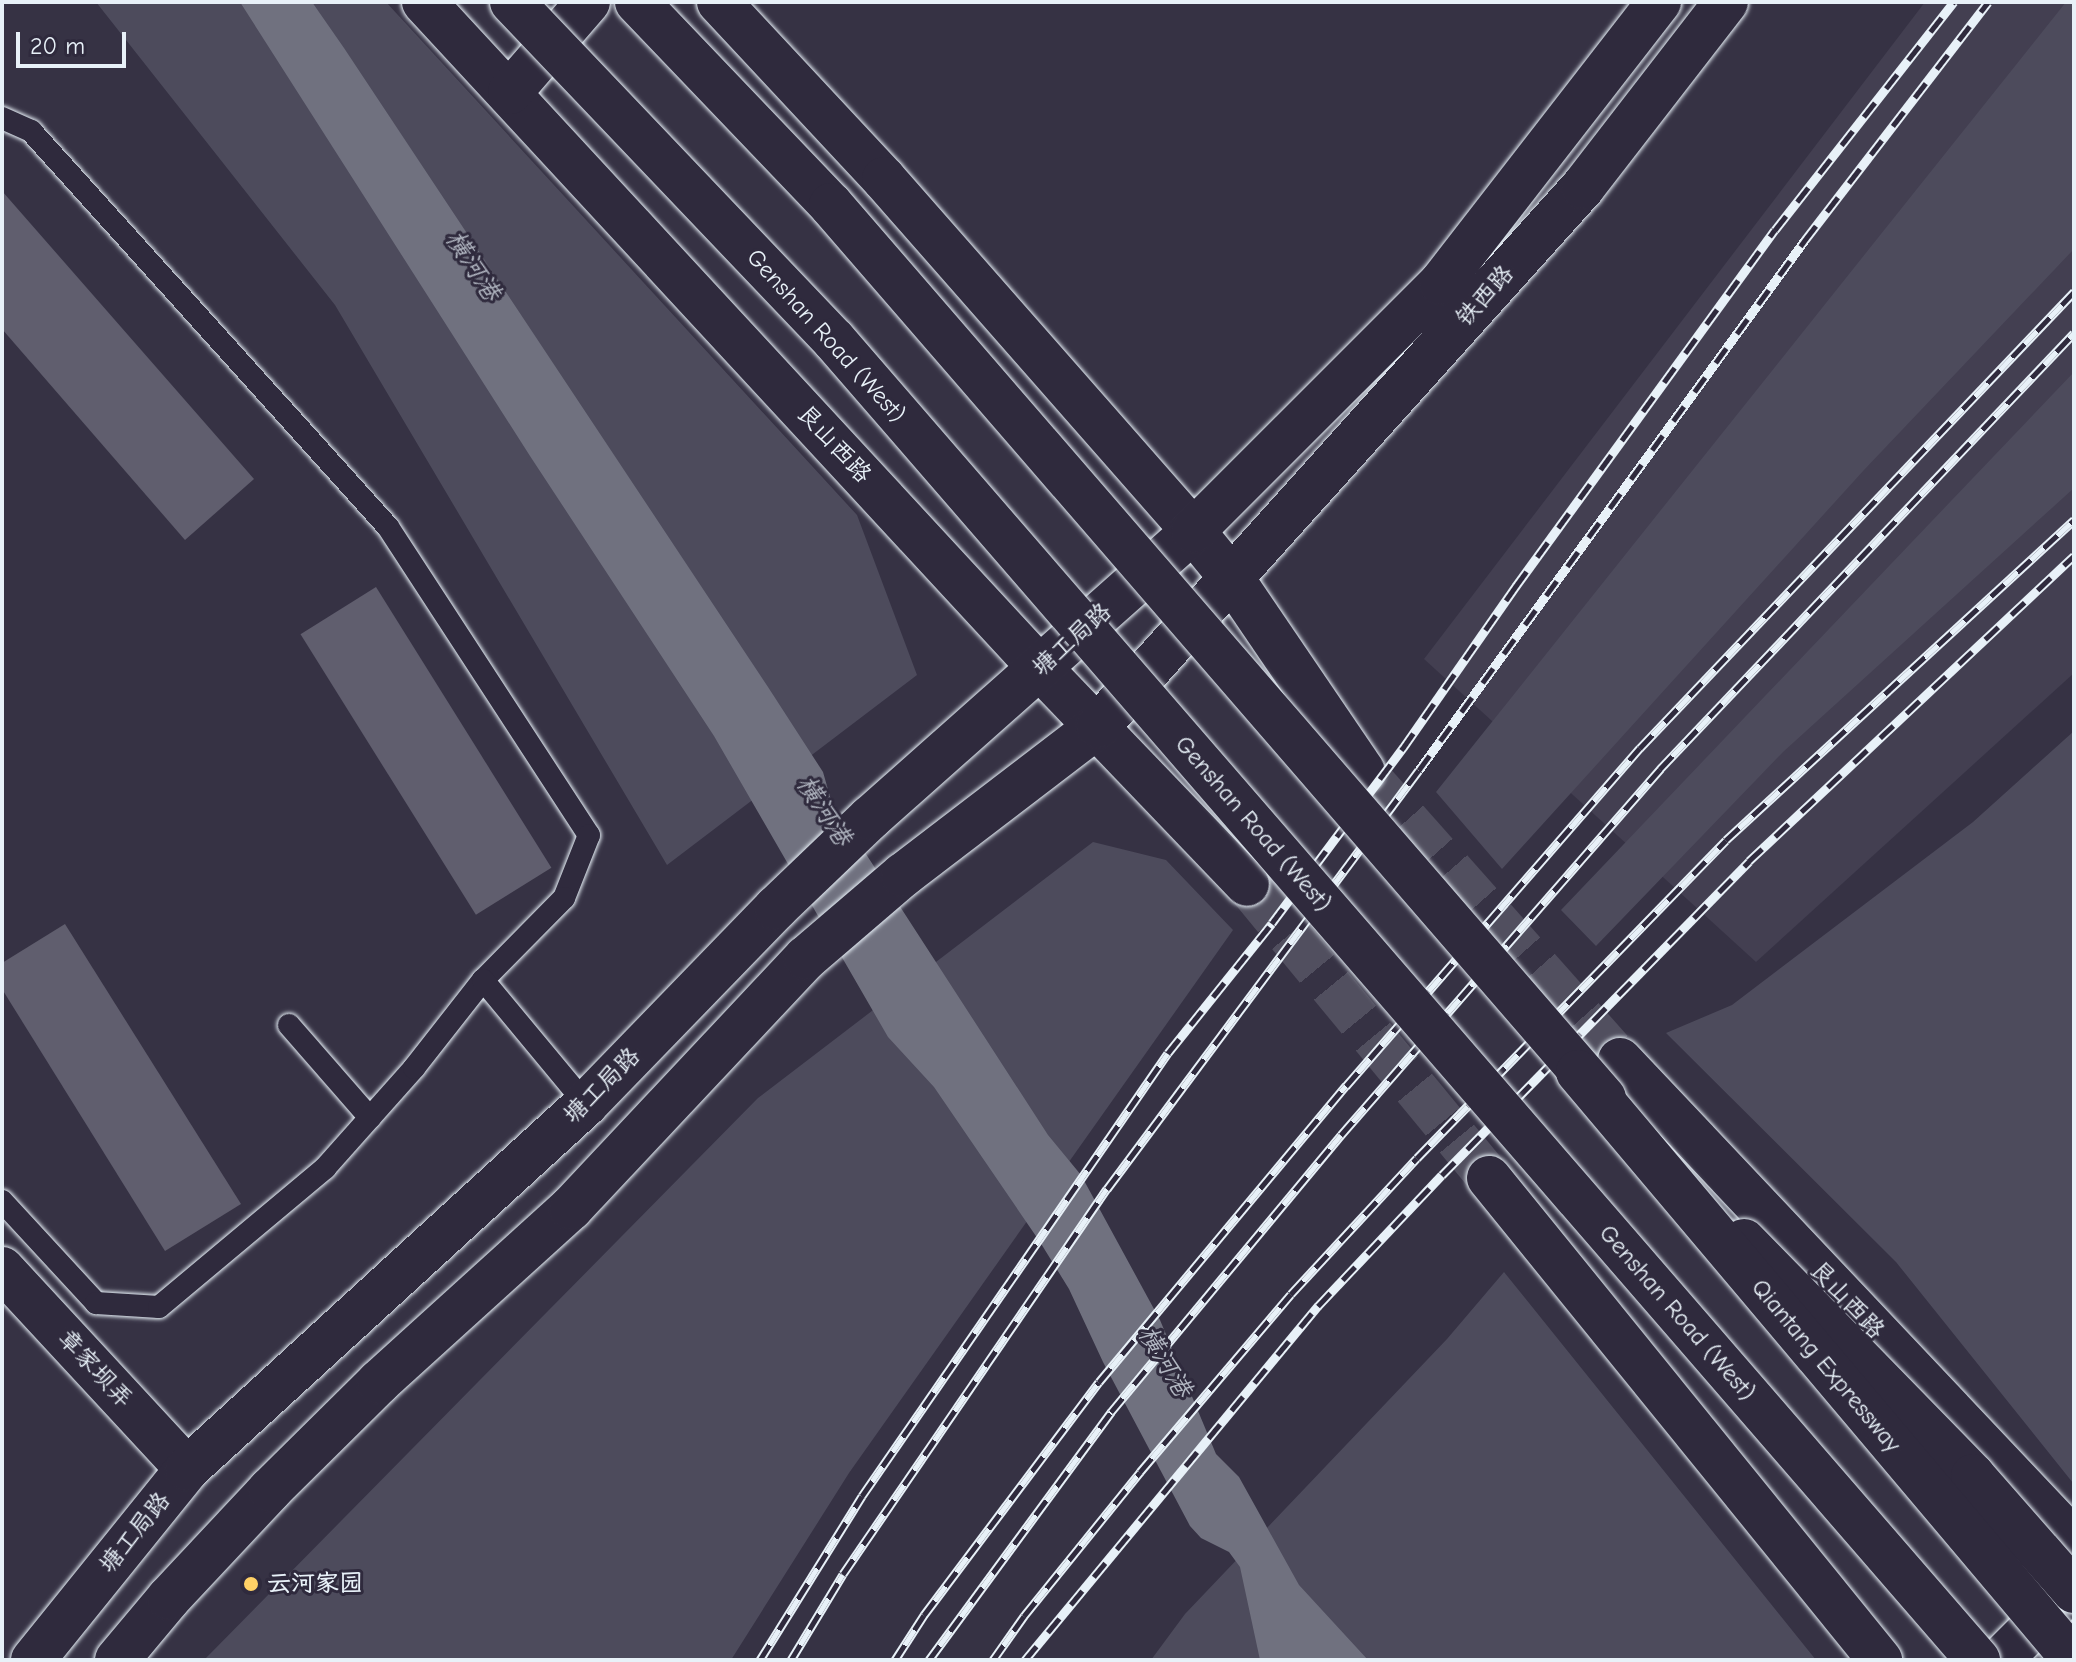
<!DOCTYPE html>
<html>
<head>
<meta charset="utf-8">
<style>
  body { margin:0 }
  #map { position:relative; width:2076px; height:1662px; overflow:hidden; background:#363244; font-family:"Comic Neue","LXGW WenKai TC",sans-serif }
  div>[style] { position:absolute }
  .built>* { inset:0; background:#433f51 }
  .green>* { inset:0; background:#4d4b5c }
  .water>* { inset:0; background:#70717f }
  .building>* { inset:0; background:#605e6e; transform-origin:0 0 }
  .street-tunnel>* { height:44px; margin-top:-22px; transform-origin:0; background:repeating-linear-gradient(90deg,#514f5f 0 44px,transparent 0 66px) }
  .roads { filter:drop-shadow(0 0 2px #e8f1f8) drop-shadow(0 0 2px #e8f1f8) }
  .lane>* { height:22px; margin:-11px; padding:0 11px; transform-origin:11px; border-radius:11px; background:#2f2a3d }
  .street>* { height:44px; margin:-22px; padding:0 22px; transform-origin:22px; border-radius:22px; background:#2f2a3d }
  .secondary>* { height:44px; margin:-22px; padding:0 22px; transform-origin:22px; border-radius:22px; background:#2f2a3d }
  .rail>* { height:9px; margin-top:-4.5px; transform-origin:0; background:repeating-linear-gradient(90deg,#2f2a3d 0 18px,#e8f1f8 0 36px); box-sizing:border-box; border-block:2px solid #e8f1f8 }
  .bridges { filter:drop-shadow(0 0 2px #e8f1f8) drop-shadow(0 0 2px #e8f1f8) }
  .primary-bridge>* { height:44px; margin:-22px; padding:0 22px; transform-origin:22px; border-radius:22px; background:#2f2a3d }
  .highway-bridge>* { height:44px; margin:-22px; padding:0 22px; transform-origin:22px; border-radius:22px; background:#2f2a3d }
  .dots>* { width:22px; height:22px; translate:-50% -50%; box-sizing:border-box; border:4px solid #2f2a3d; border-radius:50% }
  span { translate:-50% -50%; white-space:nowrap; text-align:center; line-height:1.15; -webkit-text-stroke:6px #2f2a3d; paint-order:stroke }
  .street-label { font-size:24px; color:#e8f1f8 }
  .poi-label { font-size:24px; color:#e8f1f8; font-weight:700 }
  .left { translate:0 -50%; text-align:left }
  .water-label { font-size:26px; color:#b2b7c2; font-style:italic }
  .frame { position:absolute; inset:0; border:4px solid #e8f1f8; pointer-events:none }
  .scale { position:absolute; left:16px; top:32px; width:110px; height:36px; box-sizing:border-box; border:4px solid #e8f1f8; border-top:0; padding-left:10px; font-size:24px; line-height:28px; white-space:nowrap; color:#e8f1f8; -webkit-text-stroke:6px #2f2a3d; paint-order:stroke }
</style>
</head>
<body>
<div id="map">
  <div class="built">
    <i style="clip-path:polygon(1925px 2px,2074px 2px,2074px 673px,1756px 962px,1424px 659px)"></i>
  </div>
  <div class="green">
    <i style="clip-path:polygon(96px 2px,386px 2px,857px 515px,917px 675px,667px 865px,335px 305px)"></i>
    <i style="clip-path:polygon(2066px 2px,2074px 2px,2074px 249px,1864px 470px,1502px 869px,1436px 792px)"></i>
    <i style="clip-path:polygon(2074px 372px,2074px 488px,1783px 752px,1596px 946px,1561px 910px)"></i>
    <i style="clip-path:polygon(2074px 731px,2074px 1483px,2073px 1483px,1896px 1262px,1666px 1033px,1732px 1005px,1973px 822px)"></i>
    <i style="clip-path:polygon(1093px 842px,1166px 860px,1233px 930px,849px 1473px,731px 1660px,204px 1660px,758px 1098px)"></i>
    <i style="clip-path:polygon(1504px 1272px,1816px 1660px,1151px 1660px,1185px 1614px,1447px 1339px)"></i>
  </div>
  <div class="water">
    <i style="clip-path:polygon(240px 2px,312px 2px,344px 48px,768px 687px,823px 772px,831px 800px,1048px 1135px,1081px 1175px,1160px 1320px,1216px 1454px,1239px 1477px,1299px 1585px,1368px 1660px,1260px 1660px,1240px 1567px,1229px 1552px,1201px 1538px,1190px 1526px,1103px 1362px,1069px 1289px,1040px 1242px,934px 1087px,888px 1037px,714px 736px,530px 456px)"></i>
  </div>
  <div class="building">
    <i style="clip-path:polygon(2px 191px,254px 479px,185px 540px,2px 329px)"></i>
    <i style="left:376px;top:587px;width:331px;height:89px;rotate:58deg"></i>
    <i style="clip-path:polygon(65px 924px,241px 1204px,165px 1251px,2px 989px,2px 963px)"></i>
  </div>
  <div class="street-tunnel">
    <i style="left:1363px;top:771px;width:387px;rotate:48.4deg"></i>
    <i style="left:1247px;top:884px;width:381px;rotate:50.5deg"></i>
  </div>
  <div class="roads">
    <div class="lane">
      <i style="left:2px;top:118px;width:32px;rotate:24deg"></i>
      <i style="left:31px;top:131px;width:533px;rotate:47.96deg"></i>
      <i style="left:388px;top:527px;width:368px;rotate:56.9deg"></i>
      <i style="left:589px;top:835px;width:68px;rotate:111.6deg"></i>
      <i style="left:564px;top:898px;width:115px;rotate:134.6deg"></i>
      <i style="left:289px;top:1025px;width:123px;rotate:48.9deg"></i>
      <i style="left:2px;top:1201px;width:139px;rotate:47.3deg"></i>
      <i style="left:96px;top:1303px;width:63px;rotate:3.6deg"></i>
      <i style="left:159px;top:1307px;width:217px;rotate:-39.9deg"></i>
      <i style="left:325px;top:1168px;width:134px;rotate:-48.3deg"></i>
      <i style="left:414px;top:1068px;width:112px;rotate:-51.9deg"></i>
      <i style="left:483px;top:980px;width:161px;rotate:50.3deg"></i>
    </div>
    <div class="street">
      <i style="left:424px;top:2px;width:907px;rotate:47.23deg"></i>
      <i style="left:1040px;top:668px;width:299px;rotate:46.2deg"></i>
      <i style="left:719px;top:2px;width:242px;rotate:47deg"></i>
      <i style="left:884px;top:179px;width:468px;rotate:48.7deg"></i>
      <i style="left:1193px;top:531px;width:63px;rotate:50.8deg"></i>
      <i style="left:1233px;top:580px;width:231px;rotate:55.8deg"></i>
      <i style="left:510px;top:92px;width:119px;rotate:-49.1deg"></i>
      <i style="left:1620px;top:1060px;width:661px;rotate:46.65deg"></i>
      <i style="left:1489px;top:1178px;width:621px;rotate:50.95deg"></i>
      <i style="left:2px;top:1269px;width:272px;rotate:47.2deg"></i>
    </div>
    <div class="secondary">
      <i style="left:33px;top:1660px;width:245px;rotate:-51.1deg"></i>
      <i style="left:187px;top:1469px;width:541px;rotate:-42.45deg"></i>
      <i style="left:586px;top:1104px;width:273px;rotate:-45.9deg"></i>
      <i style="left:776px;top:908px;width:130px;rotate:-43.8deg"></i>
      <i style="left:870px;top:818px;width:432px;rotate:-41.6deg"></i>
      <i style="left:1193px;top:531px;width:351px;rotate:-45deg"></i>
      <i style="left:1441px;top:283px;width:356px;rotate:-52.2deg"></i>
      <i style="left:117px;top:1660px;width:81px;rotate:-50deg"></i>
      <i style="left:169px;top:1598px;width:148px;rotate:-46.9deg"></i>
      <i style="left:270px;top:1490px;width:153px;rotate:-44.7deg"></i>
      <i style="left:379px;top:1382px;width:259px;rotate:-42.2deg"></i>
      <i style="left:571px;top:1208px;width:343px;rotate:-46.8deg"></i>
      <i style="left:806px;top:958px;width:128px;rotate:-40.6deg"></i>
      <i style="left:903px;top:875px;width:245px;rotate:-37.4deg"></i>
      <i style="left:1098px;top:726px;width:725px;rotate:-48.02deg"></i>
      <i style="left:1583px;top:187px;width:234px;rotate:-52.3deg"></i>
      <i style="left:2000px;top:1660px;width:95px;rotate:-45deg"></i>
    </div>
  </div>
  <div class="rail">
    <i style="left:760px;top:1660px;width:193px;rotate:-58.1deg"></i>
    <i style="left:862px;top:1496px;width:538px;rotate:-55.37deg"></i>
    <i style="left:1168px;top:1053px;width:166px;rotate:-51.3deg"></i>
    <i style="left:1272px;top:923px;width:219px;rotate:-53.2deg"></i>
    <i style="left:1403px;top:748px;width:198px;rotate:-55.1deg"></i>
    <i style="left:1516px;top:586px;width:440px;rotate:-54deg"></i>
    <i style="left:1775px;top:230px;width:290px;rotate:-51.9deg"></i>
    <i style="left:791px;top:1660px;width:100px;rotate:-58.8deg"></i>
    <i style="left:843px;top:1574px;width:467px;rotate:-55.6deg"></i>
    <i style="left:1107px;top:1189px;width:522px;rotate:-53.33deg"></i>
    <i style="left:1419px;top:770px;width:656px;rotate:-53.93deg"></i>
    <i style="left:1805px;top:240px;width:300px;rotate:-52.4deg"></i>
    <i style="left:895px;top:1660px;width:54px;rotate:-57.2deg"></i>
    <i style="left:924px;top:1615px;width:291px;rotate:-53.1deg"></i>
    <i style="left:1099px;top:1382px;width:386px;rotate:-50.2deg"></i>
    <i style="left:1346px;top:1086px;width:448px;rotate:-49deg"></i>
    <i style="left:1640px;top:748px;width:630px;rotate:-46.42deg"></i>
    <i style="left:929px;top:1660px;width:308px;rotate:-53.7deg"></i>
    <i style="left:1111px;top:1412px;width:360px;rotate:-50.3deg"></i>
    <i style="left:1341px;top:1135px;width:486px;rotate:-48.9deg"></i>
    <i style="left:1660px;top:769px;width:601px;rotate:-46.48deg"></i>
    <i style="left:993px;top:1660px;width:54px;rotate:-54.8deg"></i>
    <i style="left:1024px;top:1616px;width:185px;rotate:-51.1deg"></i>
    <i style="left:1140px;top:1472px;width:233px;rotate:-49.7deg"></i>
    <i style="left:1291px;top:1294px;width:185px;rotate:-47.2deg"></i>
    <i style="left:1417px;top:1158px;width:443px;rotate:-45.8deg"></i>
    <i style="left:1726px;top:840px;width:473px;rotate:-42.6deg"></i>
    <i style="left:1025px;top:1660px;width:460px;rotate:-50.4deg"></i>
    <i style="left:1318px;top:1306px;width:180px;rotate:-46.6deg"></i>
    <i style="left:1442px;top:1175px;width:439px;rotate:-45.6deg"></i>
    <i style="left:1749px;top:861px;width:446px;rotate:-43.2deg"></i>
  </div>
  <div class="bridges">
    <div class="primary-bridge">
      <i style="left:512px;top:2px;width:467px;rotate:46.4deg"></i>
      <i style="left:834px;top:340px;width:1747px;rotate:49.09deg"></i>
      <i style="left:637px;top:2px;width:281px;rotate:46.3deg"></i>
      <i style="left:831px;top:205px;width:1181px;rotate:49.12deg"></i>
      <i style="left:1744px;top:1241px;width:328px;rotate:45.7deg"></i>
      <i style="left:1973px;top:1476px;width:153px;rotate:48.7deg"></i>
    </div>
    <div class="highway-bridge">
      <i style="left:1578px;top:1072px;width:769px;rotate:49.85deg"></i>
    </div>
  </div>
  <div class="dots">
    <i style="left:251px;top:1584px;background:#ffd166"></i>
  </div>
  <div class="street-label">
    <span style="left:1485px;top:296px;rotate:-48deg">铁西路</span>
    <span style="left:826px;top:336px;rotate:48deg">Genshan Road (West)</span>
    <span style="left:834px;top:444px;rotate:47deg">艮山西路</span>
    <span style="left:1072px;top:640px;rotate:-42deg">塘工局路</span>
    <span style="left:1253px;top:824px;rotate:49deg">Genshan Road (West)</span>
    <span style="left:602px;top:1086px;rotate:-45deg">塘工局路</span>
    <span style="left:1847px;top:1300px;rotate:47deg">艮山西路</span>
    <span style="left:1677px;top:1313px;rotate:49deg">Genshan Road (West)</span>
    <span style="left:1826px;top:1366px;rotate:50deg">Qiantang Expressway</span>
    <span style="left:95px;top:1369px;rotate:47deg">章家坝弄</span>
    <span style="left:135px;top:1533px;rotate:-51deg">塘工局路</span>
  </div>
  <div class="poi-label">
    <span class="left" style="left:267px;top:1584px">云河家园</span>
  </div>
  <div class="water-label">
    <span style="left:472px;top:266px;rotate:57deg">横河港</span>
    <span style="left:823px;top:811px;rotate:57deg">横河港</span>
    <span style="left:1164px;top:1362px;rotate:59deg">横河港</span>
  </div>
  <div class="frame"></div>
  <div class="scale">20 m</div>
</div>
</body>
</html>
